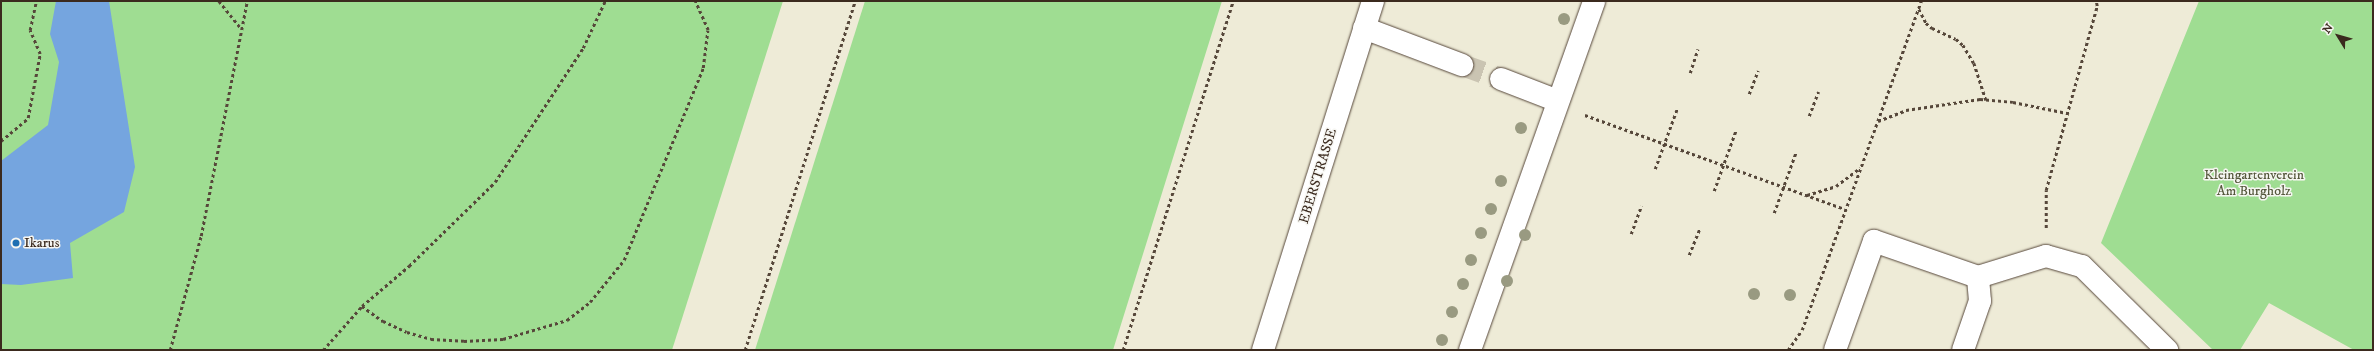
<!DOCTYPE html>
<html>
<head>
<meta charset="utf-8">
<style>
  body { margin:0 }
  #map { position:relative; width:2374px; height:351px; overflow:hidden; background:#eeebd7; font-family:"IM FELL DW Pica",serif }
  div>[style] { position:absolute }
  .green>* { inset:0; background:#9fdd92 }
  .water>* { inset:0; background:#75a5df }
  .minor-tunnel>* { height:22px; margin-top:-11px; transform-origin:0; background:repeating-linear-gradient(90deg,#cac4b2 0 22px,transparent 0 33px) }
  .path>* { height:2.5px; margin-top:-1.25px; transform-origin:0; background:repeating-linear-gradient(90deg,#56473a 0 3px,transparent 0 6px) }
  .roads { filter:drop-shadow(0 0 1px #56473a) drop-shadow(0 0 1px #56473a) }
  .minor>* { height:22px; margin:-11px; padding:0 11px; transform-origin:11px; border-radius:11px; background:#fff }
  .trees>* { width:12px; height:12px; margin:-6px; border-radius:50%; background:#999a81 }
  .dots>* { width:11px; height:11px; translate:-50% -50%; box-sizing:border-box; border:2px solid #f6f6f2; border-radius:50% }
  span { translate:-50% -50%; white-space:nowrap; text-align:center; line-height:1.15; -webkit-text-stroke:3px #f6f6f2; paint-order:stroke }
  .park-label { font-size:14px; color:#54573b }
  .street-label { font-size:14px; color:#3b2a1e }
  .poi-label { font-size:14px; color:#3b2a1e }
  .left { translate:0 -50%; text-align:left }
  .frame { position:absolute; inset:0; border:2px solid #3b2a1e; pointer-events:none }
  .north { position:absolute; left:2318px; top:16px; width:40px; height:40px; -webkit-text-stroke:3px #f6f6f2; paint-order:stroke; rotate:307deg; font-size:11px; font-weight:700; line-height:16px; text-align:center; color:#3b2a1e }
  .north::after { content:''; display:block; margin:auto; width:14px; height:18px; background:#3b2a1e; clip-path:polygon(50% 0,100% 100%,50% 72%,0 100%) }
</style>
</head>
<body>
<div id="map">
  <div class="green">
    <i style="clip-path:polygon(1px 1px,783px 1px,672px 350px,1px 350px)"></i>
    <i style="clip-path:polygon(865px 1px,1222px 1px,1113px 350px,755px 350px)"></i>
    <i style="clip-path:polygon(2199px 1px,2373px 1px,2373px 350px,2354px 350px,2269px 303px,2240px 350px,2213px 350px,2101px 243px)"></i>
  </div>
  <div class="water">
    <i style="clip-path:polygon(56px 1px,109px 1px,135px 167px,124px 212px,70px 243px,73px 278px,21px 285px,1px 284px,1px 161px,48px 125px,59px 62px,50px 34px)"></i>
  </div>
  <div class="minor-tunnel">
    <i style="left:1462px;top:65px;width:41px;rotate:19.7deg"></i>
  </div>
  <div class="path">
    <i style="left:219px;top:1px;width:35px;rotate:51deg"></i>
    <i style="left:1919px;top:9px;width:16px;rotate:63deg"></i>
    <i style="left:1926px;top:23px;width:8px;rotate:40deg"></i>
    <i style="left:1932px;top:28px;width:26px;rotate:25deg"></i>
    <i style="left:1956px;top:39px;width:9px;rotate:41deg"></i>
    <i style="left:1963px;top:45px;width:21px;rotate:59deg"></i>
    <i style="left:1974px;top:63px;width:39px;rotate:72deg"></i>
    <i style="left:1690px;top:73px;width:25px;rotate:-72deg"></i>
    <i style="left:1749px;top:94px;width:25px;rotate:-69deg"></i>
    <i style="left:1585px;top:115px;width:276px;rotate:19.9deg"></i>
    <i style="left:1809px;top:116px;width:26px;rotate:-69deg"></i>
    <i style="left:1878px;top:121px;width:30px;rotate:-21deg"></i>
    <i style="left:1906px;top:110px;width:75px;rotate:-8.5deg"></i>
    <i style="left:1980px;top:99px;width:33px;rotate:5deg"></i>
    <i style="left:2013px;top:102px;width:55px;rotate:11.5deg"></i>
    <i style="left:1px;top:141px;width:35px;rotate:-40deg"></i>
    <i style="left:28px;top:118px;width:65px;rotate:-79.4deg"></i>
    <i style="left:40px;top:54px;width:26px;rotate:-113deg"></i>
    <i style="left:30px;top:30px;width:30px;rotate:-78deg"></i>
    <i style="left:1655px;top:169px;width:64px;rotate:-69.9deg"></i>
    <i style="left:1714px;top:191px;width:65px;rotate:-70.2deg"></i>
    <i style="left:1807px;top:195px;width:30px;rotate:-17deg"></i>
    <i style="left:1836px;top:186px;width:30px;rotate:-37deg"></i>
    <i style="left:1774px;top:213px;width:65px;rotate:-70.2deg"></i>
    <i style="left:2046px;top:228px;width:38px;rotate:-90deg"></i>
    <i style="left:2046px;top:190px;width:191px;rotate:-74.5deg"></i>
    <i style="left:2097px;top:6px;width:5px;rotate:-101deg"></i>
    <i style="left:1631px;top:234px;width:30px;rotate:-70deg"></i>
    <i style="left:1689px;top:255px;width:29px;rotate:-68deg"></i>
    <i style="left:362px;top:306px;width:26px;rotate:36deg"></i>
    <i style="left:383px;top:321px;width:26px;rotate:25deg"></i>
    <i style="left:407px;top:332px;width:25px;rotate:16deg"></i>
    <i style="left:431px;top:339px;width:33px;rotate:3deg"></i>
    <i style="left:464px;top:341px;width:39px;rotate:-3deg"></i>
    <i style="left:503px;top:339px;width:67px;rotate:-16.5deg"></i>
    <i style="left:567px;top:320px;width:29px;rotate:-38deg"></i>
    <i style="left:590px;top:302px;width:54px;rotate:-51deg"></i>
    <i style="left:624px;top:260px;width:208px;rotate:-67.6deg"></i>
    <i style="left:703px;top:68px;width:38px;rotate:-83deg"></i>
    <i style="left:708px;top:30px;width:32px;rotate:-114deg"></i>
    <i style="left:170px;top:350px;width:118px;rotate:-74.8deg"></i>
    <i style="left:201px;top:236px;width:239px;rotate:-78.9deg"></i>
    <i style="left:323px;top:350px;width:59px;rotate:-48.4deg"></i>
    <i style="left:362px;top:306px;width:62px;rotate:-40.4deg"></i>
    <i style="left:409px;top:266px;width:120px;rotate:-44.3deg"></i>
    <i style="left:495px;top:182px;width:160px;rotate:-56.7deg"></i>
    <i style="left:583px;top:48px;width:52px;rotate:-64.9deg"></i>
    <i style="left:745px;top:350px;width:366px;rotate:-72.5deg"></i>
    <i style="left:1123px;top:350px;width:366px;rotate:-72.5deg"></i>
    <i style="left:1788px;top:350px;width:24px;rotate:-55deg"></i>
    <i style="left:1802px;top:330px;width:350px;rotate:-70.1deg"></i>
  </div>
  <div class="roads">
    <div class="minor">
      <i style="left:1364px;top:28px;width:105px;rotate:20.7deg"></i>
      <i style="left:1501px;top:79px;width:61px;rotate:21.1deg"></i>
      <i style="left:1263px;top:350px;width:366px;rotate:-72.5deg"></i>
      <i style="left:1470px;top:350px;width:370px;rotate:-70.4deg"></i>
      <i style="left:1835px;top:350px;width:116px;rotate:-70.3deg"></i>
      <i style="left:1874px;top:241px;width:110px;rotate:19.1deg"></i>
      <i style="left:1978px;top:277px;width:71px;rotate:-17.2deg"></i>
      <i style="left:2046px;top:256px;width:37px;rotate:16deg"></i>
      <i style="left:2082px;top:266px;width:120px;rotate:44.7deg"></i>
      <i style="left:1963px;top:350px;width:52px;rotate:-70.9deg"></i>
      <i style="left:1980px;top:301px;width:24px;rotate:-95deg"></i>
    </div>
  </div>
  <div class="trees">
    <i style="left:1564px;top:19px"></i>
    <i style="left:1521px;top:128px"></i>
    <i style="left:1501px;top:181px"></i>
    <i style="left:1491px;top:209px"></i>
    <i style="left:1481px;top:233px"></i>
    <i style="left:1525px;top:235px"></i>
    <i style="left:1471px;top:260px"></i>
    <i style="left:1507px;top:281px"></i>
    <i style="left:1463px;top:284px"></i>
    <i style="left:1754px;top:294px"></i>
    <i style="left:1790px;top:295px"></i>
    <i style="left:1452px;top:312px"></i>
    <i style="left:1442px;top:340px"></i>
  </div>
  <div class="dots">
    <i style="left:16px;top:243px;background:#1f6fb2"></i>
  </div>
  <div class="park-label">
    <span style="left:2254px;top:183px">Kleingartenverein<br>Am Burgholz</span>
  </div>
  <div class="street-label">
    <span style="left:1318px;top:176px;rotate:-73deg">EBERSTRASSE</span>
  </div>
  <div class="poi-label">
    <span class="left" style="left:24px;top:243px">Ikarus</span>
  </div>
  <div class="frame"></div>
  <div class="north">N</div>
</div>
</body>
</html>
